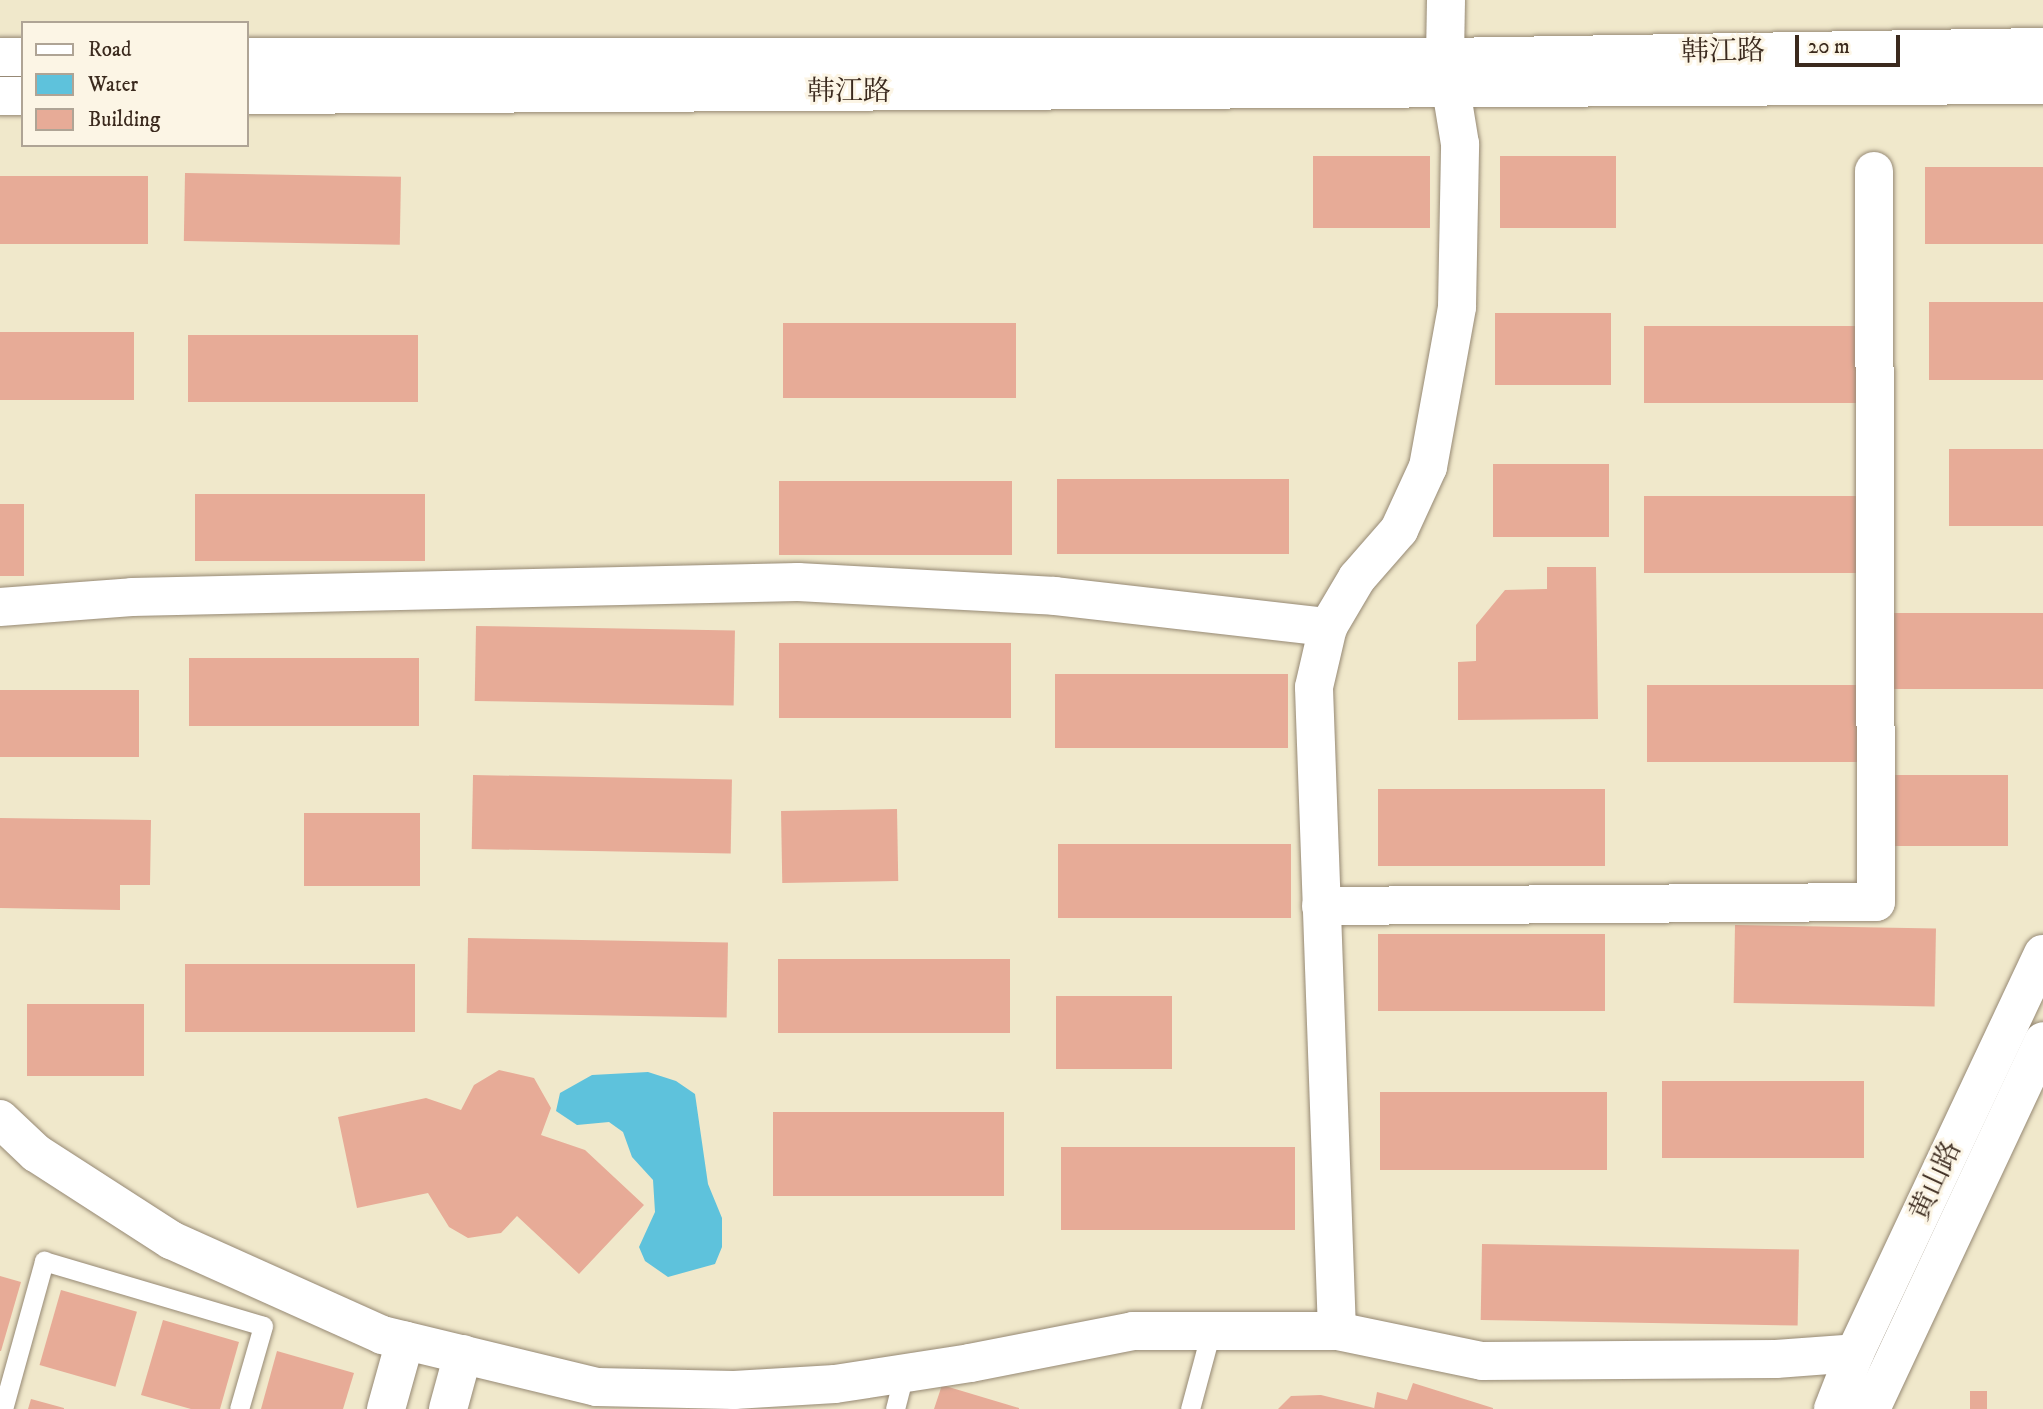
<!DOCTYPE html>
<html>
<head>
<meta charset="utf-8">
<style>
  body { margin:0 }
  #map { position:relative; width:2043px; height:1409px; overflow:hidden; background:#f0e8cb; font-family:"IM FELL DW Pica","Noto Serif SC",serif }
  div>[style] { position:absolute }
  .water>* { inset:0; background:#5ec2dc }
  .building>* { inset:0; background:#e7ab97; transform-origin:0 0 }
  .roads { filter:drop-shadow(0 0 2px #968974) drop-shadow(0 0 2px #968974) }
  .service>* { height:19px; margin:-9.5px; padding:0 9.5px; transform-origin:9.5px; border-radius:9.5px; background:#fff }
  .minor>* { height:38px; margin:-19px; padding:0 19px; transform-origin:19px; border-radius:19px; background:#fff }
  .tertiary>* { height:38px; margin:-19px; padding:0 19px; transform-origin:19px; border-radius:19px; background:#fff }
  span { translate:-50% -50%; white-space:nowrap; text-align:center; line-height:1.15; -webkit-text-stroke:6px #fcf5e5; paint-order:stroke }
  .street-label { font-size:28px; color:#3b2a1e }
  .legend { position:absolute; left:21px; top:21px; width:228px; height:126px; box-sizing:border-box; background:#fcf5e5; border:2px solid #afa495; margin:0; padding:9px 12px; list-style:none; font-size:21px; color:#3b2a1e }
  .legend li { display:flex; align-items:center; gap:14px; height:35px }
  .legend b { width:35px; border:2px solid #afa495 }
  .scale { position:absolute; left:1795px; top:35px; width:105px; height:32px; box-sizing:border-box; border:4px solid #3b2a1e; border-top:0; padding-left:9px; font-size:21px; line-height:24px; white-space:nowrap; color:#3b2a1e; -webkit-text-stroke:5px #fcf5e5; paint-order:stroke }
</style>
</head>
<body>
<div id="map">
  <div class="water">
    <i style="clip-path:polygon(648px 1072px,676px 1081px,695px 1094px,708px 1184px,722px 1218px,722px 1247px,715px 1264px,668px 1277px,645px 1261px,639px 1247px,655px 1212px,653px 1180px,632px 1157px,623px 1132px,609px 1122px,577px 1125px,556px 1111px,560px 1093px,592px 1075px)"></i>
  </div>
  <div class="building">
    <i style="left:1313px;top:156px;width:117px;height:72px"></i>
    <i style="left:1500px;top:156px;width:116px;height:72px"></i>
    <i style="left:2043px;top:167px;width:77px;height:118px;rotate:90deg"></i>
    <i style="left:185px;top:173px;width:216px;height:68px;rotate:1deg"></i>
    <i style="left:0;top:176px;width:148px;height:68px"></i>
    <i style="left:2043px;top:302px;width:78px;height:114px;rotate:90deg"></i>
    <i style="left:1495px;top:313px;width:116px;height:72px"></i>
    <i style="left:1016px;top:323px;width:75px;height:233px;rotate:90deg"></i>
    <i style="left:1644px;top:326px;width:212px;height:77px"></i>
    <i style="left:0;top:332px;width:134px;height:68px"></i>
    <i style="left:188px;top:335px;width:230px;height:67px"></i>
    <i style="left:1949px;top:449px;width:94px;height:77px"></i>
    <i style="left:1609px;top:464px;width:73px;height:116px;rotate:90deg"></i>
    <i style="left:1057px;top:479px;width:232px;height:75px"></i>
    <i style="left:779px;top:481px;width:233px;height:74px"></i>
    <i style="left:195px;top:494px;width:230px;height:67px"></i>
    <i style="left:1644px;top:496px;width:212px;height:77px"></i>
    <i style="left:0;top:504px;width:24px;height:72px"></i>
    <i style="clip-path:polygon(1547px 567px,1596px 567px,1598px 719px,1458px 720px,1458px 662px,1476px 661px,1476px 625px,1505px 590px,1547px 589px)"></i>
    <i style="left:1891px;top:613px;width:152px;height:76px"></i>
    <i style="left:476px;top:626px;width:259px;height:75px;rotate:1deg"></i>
    <i style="left:779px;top:643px;width:232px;height:75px"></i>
    <i style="left:189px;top:658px;width:230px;height:68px"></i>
    <i style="left:1055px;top:674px;width:233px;height:74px"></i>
    <i style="left:1647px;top:685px;width:212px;height:77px"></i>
    <i style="left:0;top:690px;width:139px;height:67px"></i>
    <i style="left:473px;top:775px;width:259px;height:74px;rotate:1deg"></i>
    <i style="left:1893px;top:775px;width:115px;height:71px"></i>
    <i style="left:1378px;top:789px;width:227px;height:77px"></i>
    <i style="left:897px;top:809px;width:72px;height:116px;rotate:89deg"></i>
    <i style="left:420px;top:813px;width:73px;height:116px;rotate:90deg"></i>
    <i style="clip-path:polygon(0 818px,151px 820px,150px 885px,120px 885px,120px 910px,0 908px)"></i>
    <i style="left:1058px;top:844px;width:233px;height:74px"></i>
    <i style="left:1735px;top:925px;width:201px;height:78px;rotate:1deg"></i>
    <i style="left:1378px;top:934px;width:227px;height:77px"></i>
    <i style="left:468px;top:938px;width:260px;height:75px;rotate:1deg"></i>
    <i style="left:778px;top:959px;width:232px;height:74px"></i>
    <i style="left:185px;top:964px;width:230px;height:68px"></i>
    <i style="left:1172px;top:996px;width:73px;height:116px;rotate:90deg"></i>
    <i style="left:27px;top:1004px;width:117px;height:72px"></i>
    <i style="clip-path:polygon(499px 1070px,534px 1078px,551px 1108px,541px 1135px,585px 1150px,644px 1205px,579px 1274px,517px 1216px,501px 1233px,468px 1238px,449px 1227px,428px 1193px,357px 1208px,338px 1117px,426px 1098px,461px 1110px,474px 1085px)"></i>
    <i style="left:1662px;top:1081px;width:202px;height:77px"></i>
    <i style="left:1380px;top:1092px;width:227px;height:78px"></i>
    <i style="left:773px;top:1112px;width:231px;height:84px"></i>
    <i style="left:1061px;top:1147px;width:234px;height:83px"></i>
    <i style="left:1482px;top:1244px;width:317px;height:76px;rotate:1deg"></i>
    <i style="clip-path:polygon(0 1276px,21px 1282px,1px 1351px,0 1351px)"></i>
    <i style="left:61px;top:1290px;width:79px;height:78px;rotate:16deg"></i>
    <i style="clip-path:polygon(163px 1320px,239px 1342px,220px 1409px,191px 1409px,141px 1395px)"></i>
    <i style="clip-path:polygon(277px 1351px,354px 1373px,343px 1409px,261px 1409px)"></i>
    <i style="clip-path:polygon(1413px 1383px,1493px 1408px,1493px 1409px,1374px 1409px,1377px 1392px,1407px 1400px)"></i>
    <i style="clip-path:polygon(942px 1385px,1019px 1408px,1019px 1409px,934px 1409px)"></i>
    <i style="left:1970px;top:1391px;width:17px;height:18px"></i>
    <i style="clip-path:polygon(1321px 1395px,1374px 1408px,1374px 1409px,1278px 1409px,1291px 1396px)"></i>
    <i style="clip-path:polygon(31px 1399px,64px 1408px,64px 1409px,28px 1409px)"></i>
  </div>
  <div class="roads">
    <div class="service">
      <i style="left:3px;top:1409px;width:154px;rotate:-74.5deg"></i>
      <i style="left:44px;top:1261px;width:228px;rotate:16.5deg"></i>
      <i style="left:263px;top:1326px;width:86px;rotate:106.1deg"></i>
      <i style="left:895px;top:1409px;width:40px;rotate:-75.6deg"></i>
      <i style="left:1190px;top:1409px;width:81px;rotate:-74.9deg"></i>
    </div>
    <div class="minor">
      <i style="left:1445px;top:57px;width:57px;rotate:-89deg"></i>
      <i style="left:0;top:607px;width:132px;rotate:-4.3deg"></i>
      <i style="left:132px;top:597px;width:666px;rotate:-1.29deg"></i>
      <i style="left:798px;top:582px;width:257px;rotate:3.1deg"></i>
      <i style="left:1055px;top:596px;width:275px;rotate:6.5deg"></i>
      <i style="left:1321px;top:906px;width:555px;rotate:-0.41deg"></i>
      <i style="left:1876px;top:902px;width:731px;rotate:-90.16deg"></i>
      <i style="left:0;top:1119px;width:50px;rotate:43.4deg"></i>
      <i style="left:36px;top:1153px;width:161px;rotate:32.8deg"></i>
      <i style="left:171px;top:1240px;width:231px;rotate:24.2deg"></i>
      <i style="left:382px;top:1335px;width:221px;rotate:13.6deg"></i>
      <i style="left:597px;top:1387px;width:137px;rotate:1.3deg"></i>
      <i style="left:734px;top:1390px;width:101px;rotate:-3.4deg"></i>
      <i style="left:835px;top:1384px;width:137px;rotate:-8.8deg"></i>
      <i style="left:970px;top:1363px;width:166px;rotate:-11.1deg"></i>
      <i style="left:1133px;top:1331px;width:204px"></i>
      <i style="left:1337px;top:1331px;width:148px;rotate:11.7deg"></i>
      <i style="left:1482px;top:1361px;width:294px;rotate:-0.4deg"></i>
      <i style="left:1776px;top:1359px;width:79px;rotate:-4.3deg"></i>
      <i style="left:1337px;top:1331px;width:644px;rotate:-92.05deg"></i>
      <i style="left:1314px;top:687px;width:62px;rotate:-76.9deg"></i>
      <i style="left:1328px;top:627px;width:57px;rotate:-59.4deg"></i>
      <i style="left:1357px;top:578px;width:64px;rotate:-48.8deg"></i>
      <i style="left:1399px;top:530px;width:69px;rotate:-65.3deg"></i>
      <i style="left:1428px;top:467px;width:163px;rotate:-79.7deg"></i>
      <i style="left:1457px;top:307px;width:163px;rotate:-88.9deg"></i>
      <i style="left:1460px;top:144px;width:56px;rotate:-99.3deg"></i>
      <i style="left:386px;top:1409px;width:71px;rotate:-74.4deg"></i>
      <i style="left:448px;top:1409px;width:57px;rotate:-74.7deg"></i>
    </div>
    <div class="tertiary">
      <i style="left:0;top:57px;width:23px"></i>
      <i style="left:247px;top:57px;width:1198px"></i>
      <i style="left:1445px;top:57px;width:598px;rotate:-0.96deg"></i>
      <i style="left:247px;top:95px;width:1796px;rotate:-0.32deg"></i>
      <i style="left:0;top:96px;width:23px"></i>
      <i style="left:1833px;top:1409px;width:60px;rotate:-68.6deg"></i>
      <i style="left:1855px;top:1353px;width:441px;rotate:-64.8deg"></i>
      <i style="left:1871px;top:1409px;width:406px;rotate:-64.9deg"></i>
    </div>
  </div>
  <div class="street-label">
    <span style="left:1723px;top:52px;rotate:-1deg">韩江路</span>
    <span style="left:849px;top:92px">韩江路</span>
    <span style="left:1936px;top:1181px;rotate:-65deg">黄山路</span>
  </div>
  <ul class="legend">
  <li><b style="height:9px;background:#fff"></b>Road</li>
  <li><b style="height:19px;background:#5ec2dc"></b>Water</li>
  <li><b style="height:19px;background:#e7ab97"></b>Building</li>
  </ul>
  <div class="scale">20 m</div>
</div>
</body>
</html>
